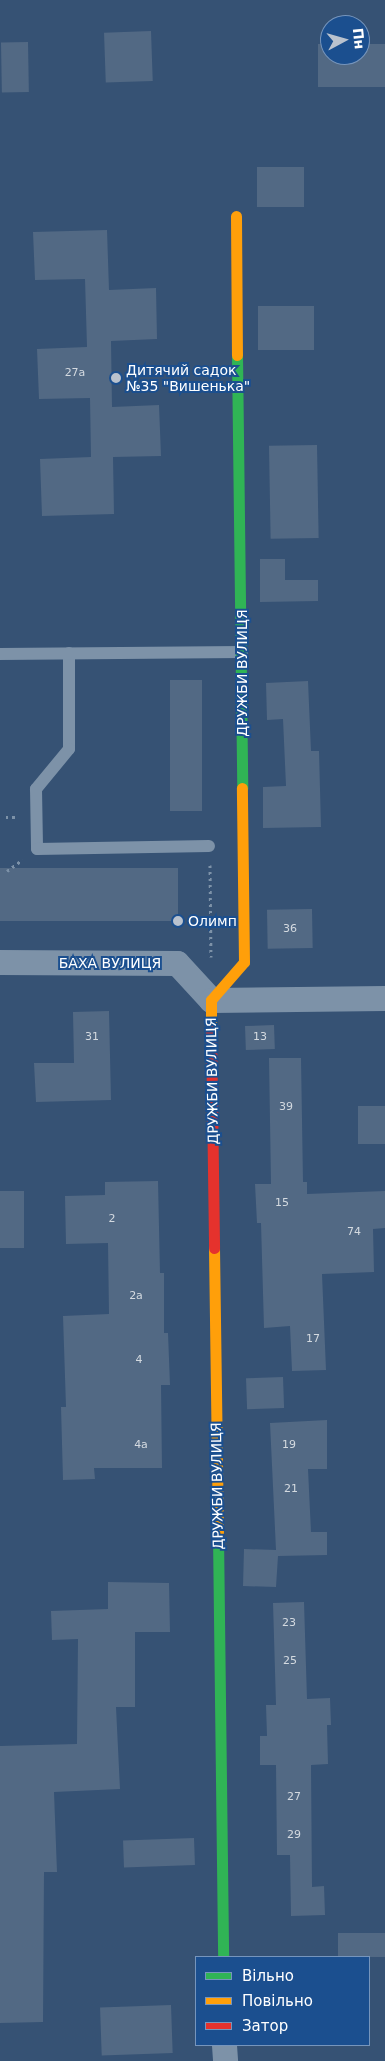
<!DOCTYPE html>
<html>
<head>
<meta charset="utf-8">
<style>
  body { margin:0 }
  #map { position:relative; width:385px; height:2061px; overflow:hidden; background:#365274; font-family:"DejaVu Sans",sans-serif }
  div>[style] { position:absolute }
  .building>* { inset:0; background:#526984; transform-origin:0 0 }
  .path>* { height:3px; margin-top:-1.5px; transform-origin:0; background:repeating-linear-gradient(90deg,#7d92a8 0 2.5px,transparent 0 6.5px) }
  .lane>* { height:12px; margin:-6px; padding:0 6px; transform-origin:6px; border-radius:6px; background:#7d92a8 }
  .street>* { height:25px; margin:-12.5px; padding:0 12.5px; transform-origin:12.5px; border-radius:12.5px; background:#7d92a8 }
  .fast>* { height:11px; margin:-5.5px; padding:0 5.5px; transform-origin:5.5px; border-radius:5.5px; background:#30b455 }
  .slow>* { height:11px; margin:-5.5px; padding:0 5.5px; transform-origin:5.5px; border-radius:5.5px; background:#ff9f0a }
  .jam>* { height:11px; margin:-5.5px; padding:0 5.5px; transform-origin:5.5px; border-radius:5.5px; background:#e5322d }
  .dots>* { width:14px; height:14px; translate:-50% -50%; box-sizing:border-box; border:2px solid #1b4f8f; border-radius:50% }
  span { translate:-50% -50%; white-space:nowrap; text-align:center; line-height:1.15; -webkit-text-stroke:4px #1b4f8f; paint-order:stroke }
  .number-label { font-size:11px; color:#d4dae0 }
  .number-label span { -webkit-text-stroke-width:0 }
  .poi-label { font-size:14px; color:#fff }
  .left { translate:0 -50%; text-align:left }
  .street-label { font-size:14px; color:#fff }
  .legend { position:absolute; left:195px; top:1956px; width:175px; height:90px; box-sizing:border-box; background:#1b4f8f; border:1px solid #7695bc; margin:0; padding:6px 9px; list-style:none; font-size:15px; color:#fff }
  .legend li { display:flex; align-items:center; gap:10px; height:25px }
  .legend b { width:25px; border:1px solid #7695bc }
  .north { position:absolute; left:320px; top:15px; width:50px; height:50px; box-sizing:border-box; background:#1b4f8f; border:1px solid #7695bc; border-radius:50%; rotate:84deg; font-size:14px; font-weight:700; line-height:20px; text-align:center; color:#fff }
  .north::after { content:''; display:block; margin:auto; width:18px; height:22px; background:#b9c2ce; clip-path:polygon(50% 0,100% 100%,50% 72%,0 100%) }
</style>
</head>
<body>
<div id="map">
  <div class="building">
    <i style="left:151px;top:31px;width:50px;height:47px;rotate:88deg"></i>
    <i style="left:28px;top:42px;width:50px;height:27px;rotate:89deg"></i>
    <i style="clip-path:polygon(318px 44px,330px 44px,330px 55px,360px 55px,360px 44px,385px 44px,385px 87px,318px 87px)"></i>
    <i style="left:304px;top:167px;width:40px;height:47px;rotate:90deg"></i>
    <i style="clip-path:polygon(107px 230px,109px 290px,156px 288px,157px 339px,111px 341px,112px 407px,159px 405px,161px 456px,113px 457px,114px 514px,42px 516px,40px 459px,91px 457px,90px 398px,39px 399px,37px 349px,87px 347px,85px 279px,35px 280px,33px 232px)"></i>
    <i style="left:314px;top:306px;width:44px;height:56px;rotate:90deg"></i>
    <i style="left:317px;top:445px;width:93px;height:48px;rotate:89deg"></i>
    <i style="clip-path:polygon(260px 559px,285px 559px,285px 580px,318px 580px,318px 601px,260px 602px)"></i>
    <i style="left:170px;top:680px;width:32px;height:131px"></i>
    <i style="clip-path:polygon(308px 681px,311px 751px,319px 751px,321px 827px,263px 828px,263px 787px,286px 786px,283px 719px,267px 720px,266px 683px)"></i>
    <i style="left:178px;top:868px;width:53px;height:178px;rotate:90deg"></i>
    <i style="left:312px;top:909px;width:39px;height:45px;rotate:89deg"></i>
    <i style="clip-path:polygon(109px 1011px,111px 1100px,36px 1102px,34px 1063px,74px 1063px,73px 1012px)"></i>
    <i style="left:274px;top:1025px;width:24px;height:29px;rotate:88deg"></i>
    <i style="clip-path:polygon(269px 1058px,301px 1058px,303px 1182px,307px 1182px,307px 1194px,385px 1191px,385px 1228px,373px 1229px,374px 1272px,322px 1274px,326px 1370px,292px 1371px,290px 1326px,264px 1328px,261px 1223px,257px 1223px,255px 1184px,271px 1184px)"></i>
    <i style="left:358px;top:1106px;width:27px;height:38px"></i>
    <i style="clip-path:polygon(158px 1181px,160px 1273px,164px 1273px,164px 1333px,168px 1333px,170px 1385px,161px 1385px,162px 1468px,94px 1468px,95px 1479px,63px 1480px,61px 1407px,66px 1407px,63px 1316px,109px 1314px,108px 1243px,66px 1244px,65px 1196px,105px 1195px,105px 1182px)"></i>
    <i style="left:0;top:1191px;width:24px;height:57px"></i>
    <i style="left:283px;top:1377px;width:31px;height:37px;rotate:88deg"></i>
    <i style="clip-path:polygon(327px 1420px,327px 1469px,308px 1469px,311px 1532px,327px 1532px,327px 1555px,278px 1556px,276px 1587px,243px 1586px,244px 1549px,276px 1550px,270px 1423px)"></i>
    <i style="clip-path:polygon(108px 1582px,169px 1583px,170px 1632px,135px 1632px,135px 1707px,116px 1707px,120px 1789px,54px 1792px,57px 1872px,44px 1872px,43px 2022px,0 2023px,0 1746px,77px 1744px,78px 1639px,52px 1640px,51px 1611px,108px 1609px)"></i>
    <i style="clip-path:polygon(304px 1602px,307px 1699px,330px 1698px,331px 1725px,327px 1725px,328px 1764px,311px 1765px,312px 1887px,324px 1886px,325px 1915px,291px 1916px,290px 1855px,277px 1855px,276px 1765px,260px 1765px,260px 1736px,267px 1736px,266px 1705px,276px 1705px,273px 1603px)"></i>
    <i style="left:194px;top:1838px;width:27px;height:71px;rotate:88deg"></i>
    <i style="left:385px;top:1933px;width:24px;height:47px;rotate:90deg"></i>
    <i style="left:171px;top:2005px;width:48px;height:71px;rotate:88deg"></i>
  </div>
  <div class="path">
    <i style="left:6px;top:817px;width:12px"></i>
    <i style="left:210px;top:865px;width:92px;rotate:89.4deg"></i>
    <i style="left:7px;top:871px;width:19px;rotate:-36deg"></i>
  </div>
  <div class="lane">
    <i style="left:69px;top:653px;width:96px;rotate:90deg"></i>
    <i style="left:69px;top:749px;width:52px;rotate:129.5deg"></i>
    <i style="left:36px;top:789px;width:60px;rotate:89deg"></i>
    <i style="left:37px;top:849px;width:172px;rotate:-1deg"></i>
    <i style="left:0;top:654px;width:242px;rotate:-0.5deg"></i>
  </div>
  <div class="street">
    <i style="left:0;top:962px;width:177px;rotate:0.3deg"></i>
    <i style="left:177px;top:963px;width:50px;rotate:47.4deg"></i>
    <i style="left:211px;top:1000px;width:174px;rotate:-0.7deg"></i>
    <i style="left:224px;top:2045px;width:16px;rotate:86deg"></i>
  </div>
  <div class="fast">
    <i style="left:237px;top:355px;width:433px;rotate:89.3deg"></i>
    <i style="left:218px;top:1535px;width:422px;rotate:89.3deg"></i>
  </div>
  <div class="slow">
    <i style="left:236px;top:216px;width:139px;rotate:89.6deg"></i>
    <i style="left:211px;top:1027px;width:27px;rotate:-90deg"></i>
    <i style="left:211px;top:1000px;width:50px;rotate:-49deg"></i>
    <i style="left:244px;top:962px;width:174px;rotate:-90.7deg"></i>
    <i style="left:214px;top:1248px;width:287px;rotate:89.2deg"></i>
  </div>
  <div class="jam">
    <i style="left:211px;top:1027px;width:221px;rotate:89.2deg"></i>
  </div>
  <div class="dots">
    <i style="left:116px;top:378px;background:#b9c2ce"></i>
    <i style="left:178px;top:921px;background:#b9c2ce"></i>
  </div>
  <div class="number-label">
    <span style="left:75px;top:373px">27а</span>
    <span style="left:290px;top:929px">36</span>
    <span style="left:92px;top:1037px">31</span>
    <span style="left:260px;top:1037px">13</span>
    <span style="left:286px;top:1107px">39</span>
    <span style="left:282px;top:1203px">15</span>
    <span style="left:112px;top:1219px">2</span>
    <span style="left:354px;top:1232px">74</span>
    <span style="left:136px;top:1296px">2а</span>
    <span style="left:313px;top:1339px">17</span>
    <span style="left:139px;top:1360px">4</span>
    <span style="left:141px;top:1445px">4а</span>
    <span style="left:289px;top:1445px">19</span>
    <span style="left:291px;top:1489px">21</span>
    <span style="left:289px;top:1623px">23</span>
    <span style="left:290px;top:1661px">25</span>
    <span style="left:294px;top:1797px">27</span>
    <span style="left:294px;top:1835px">29</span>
  </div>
  <div class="poi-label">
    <span class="left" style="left:126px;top:378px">Дитячий садок<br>№35 "Вишенька"</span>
    <span class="left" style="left:188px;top:921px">Олимп</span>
  </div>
  <div class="street-label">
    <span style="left:242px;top:673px;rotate:-90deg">ДРУЖБИ ВУЛИЦЯ</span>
    <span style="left:110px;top:963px">БАХА ВУЛИЦЯ</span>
    <span style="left:212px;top:1081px;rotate:-91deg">ДРУЖБИ ВУЛИЦЯ</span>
    <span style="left:217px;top:1486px;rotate:-91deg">ДРУЖБИ ВУЛИЦЯ</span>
  </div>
  <ul class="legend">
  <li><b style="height:6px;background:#30b455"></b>Вільно</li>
  <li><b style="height:6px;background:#ff9f0a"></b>Повільно</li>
  <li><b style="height:6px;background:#e5322d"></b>Затор</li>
  </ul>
  <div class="north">Пн</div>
</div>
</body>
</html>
